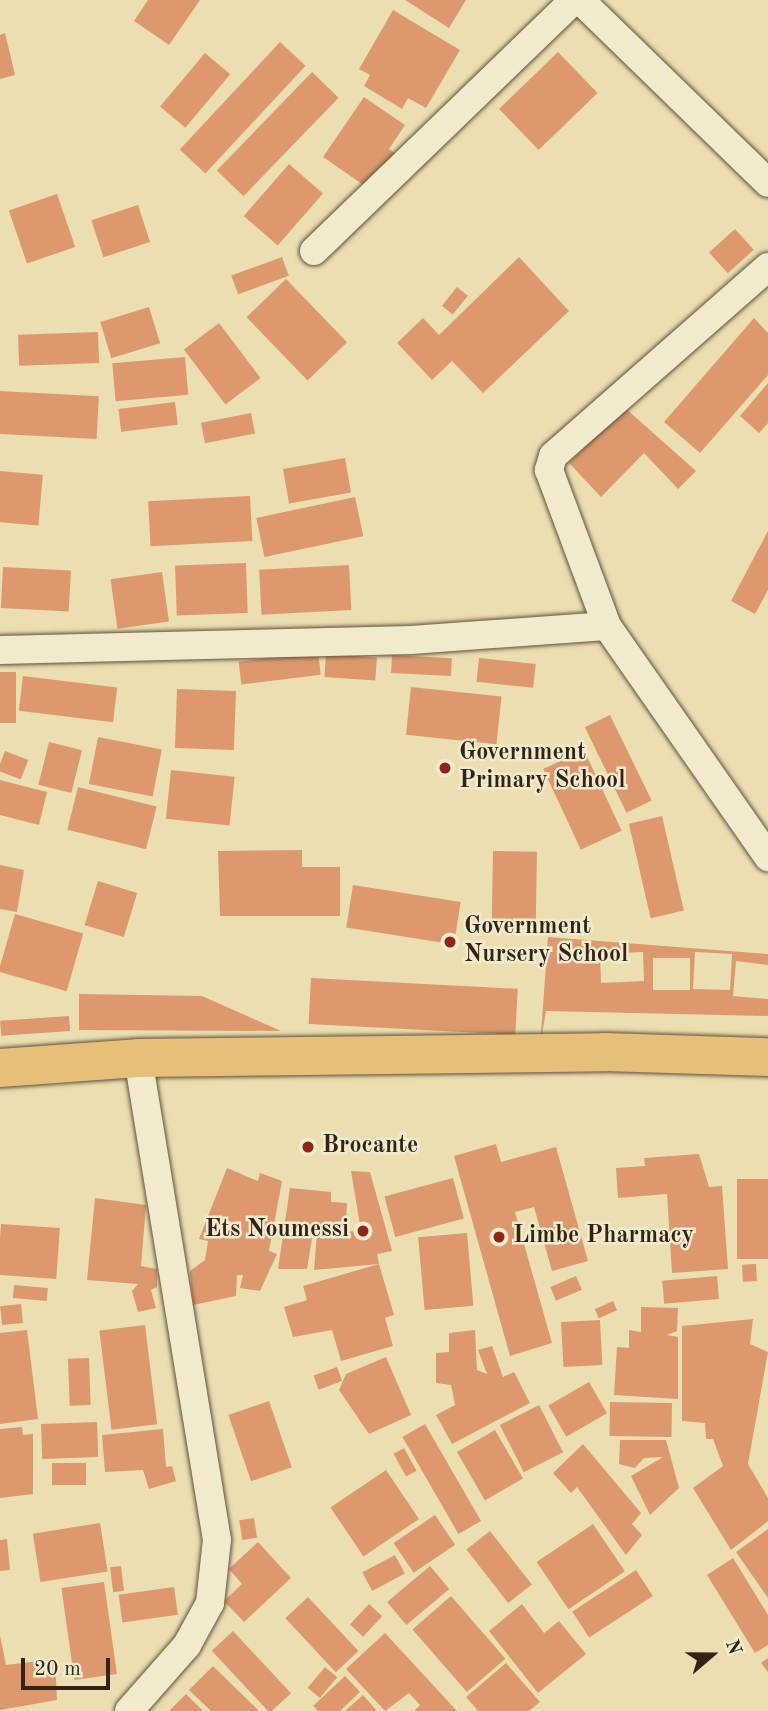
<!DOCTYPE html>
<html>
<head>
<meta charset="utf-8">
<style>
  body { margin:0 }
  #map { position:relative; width:768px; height:1711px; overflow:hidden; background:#ebdfb1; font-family:"Old Standard TT",serif }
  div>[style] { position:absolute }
  .building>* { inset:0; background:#dd996d; transform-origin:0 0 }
  .roads { filter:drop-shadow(0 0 2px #61523c) drop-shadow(0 0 2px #61523c) }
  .minor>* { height:28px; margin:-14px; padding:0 14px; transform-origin:14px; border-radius:14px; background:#f2eacc }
  .trunk>* { height:38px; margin:-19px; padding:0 19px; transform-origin:19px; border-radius:19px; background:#e6c078 }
  .dots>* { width:19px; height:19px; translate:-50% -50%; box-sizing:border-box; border:4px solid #f2eacc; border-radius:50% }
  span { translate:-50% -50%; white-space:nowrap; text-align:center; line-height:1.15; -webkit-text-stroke:5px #f2eacc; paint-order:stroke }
  .poi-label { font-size:24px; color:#332315; font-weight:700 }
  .left { translate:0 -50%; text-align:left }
  .right { translate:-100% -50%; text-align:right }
  .north { position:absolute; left:677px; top:1620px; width:70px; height:70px; -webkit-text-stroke:5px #f2eacc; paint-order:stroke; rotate:70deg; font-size:19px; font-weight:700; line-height:28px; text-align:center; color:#332315 }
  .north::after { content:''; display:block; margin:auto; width:24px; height:32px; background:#332315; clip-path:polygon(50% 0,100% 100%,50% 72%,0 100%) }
  .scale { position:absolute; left:21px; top:1658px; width:89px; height:32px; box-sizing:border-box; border:4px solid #332315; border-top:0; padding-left:9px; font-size:21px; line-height:24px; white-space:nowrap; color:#332315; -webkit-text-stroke:5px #f2eacc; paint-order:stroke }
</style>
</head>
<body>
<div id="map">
  <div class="building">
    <i style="clip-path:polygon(148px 0,200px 0,169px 45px,134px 21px)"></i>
    <i style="clip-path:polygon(405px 0,466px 0,449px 28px)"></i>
    <i style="clip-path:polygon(393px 10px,460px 50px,426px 108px,408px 98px,402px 109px,364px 86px,370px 75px,359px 69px)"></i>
    <i style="clip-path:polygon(5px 33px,15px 75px,0 79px,0 35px)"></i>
    <i style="left:280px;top:42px;width:35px;height:147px;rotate:43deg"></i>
    <i style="left:558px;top:52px;width:57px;height:82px;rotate:46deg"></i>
    <i style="left:205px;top:53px;width:33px;height:70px;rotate:40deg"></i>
    <i style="left:312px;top:72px;width:37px;height:137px;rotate:44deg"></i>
    <i style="clip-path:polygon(364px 97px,405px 125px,389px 149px,396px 154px,365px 186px,323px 157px)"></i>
    <i style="left:289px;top:164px;width:45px;height:69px;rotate:41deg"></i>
    <i style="left:57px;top:194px;width:56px;height:51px;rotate:71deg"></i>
    <i style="left:138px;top:205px;width:39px;height:49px;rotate:72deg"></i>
    <i style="left:735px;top:229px;width:28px;height:35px;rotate:48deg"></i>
    <i style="left:282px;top:257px;width:20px;height:54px;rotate:70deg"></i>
    <i style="clip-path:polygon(519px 257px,569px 311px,483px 393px,452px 361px,432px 380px,397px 343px,423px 318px,439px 335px)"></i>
    <i style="left:286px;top:279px;width:88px;height:55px;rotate:46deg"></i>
    <i style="left:457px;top:287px;width:14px;height:24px;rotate:39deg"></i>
    <i style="left:149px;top:307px;width:38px;height:51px;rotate:73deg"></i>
    <i style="clip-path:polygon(754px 318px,768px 333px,768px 375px,700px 453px,664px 422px)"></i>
    <i style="left:219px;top:323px;width:69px;height:44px;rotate:53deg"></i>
    <i style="left:98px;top:332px;width:31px;height:80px;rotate:88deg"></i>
    <i style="left:185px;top:357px;width:38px;height:73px;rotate:85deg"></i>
    <i style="clip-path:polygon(768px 383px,768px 423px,759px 433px,740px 416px)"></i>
    <i style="left:0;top:391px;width:99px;height:43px;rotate:3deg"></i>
    <i style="left:175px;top:402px;width:23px;height:57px;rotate:83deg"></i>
    <i style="clip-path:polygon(624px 407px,696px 471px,678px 489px,644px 453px,601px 497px,569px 463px)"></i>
    <i style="left:251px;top:413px;width:21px;height:51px;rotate:79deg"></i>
    <i style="left:345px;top:458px;width:35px;height:63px;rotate:80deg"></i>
    <i style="left:0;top:471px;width:43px;height:51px;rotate:5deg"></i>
    <i style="left:250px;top:496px;width:45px;height:102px;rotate:87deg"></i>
    <i style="left:355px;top:497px;width:40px;height:101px;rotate:78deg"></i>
    <i style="clip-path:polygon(768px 531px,768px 590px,755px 614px,731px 601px)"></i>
    <i style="left:246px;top:563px;width:50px;height:71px;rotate:88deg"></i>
    <i style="left:349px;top:565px;width:45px;height:90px;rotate:87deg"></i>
    <i style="left:3px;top:567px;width:68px;height:41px;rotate:3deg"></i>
    <i style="left:162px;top:572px;width:50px;height:52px;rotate:82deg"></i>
    <i style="left:318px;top:652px;width:23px;height:80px;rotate:83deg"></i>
    <i style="left:326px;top:654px;width:51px;height:23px;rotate:4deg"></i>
    <i style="left:392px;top:655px;width:60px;height:18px;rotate:3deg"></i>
    <i style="left:479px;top:658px;width:57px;height:24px;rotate:6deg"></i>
    <i style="left:0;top:672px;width:16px;height:51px"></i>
    <i style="left:23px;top:676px;width:95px;height:35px;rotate:7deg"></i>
    <i style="left:411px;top:687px;width:91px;height:48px;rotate:6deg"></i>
    <i style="left:177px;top:689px;width:59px;height:59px;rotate:2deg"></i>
    <i style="left:610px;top:715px;width:95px;height:28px;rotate:64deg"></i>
    <i style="left:98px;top:737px;width:65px;height:48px;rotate:11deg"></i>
    <i style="left:49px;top:742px;width:34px;height:44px;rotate:14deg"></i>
    <i style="left:584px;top:750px;width:89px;height:45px;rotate:65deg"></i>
    <i style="left:5px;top:751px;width:25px;height:21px;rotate:21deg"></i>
    <i style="left:171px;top:770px;width:64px;height:49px;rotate:6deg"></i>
    <i style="clip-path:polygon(0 780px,47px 792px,39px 825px,0 815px)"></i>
    <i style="left:78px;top:787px;width:81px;height:44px;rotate:14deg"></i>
    <i style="left:662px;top:816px;width:97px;height:34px;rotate:77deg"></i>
    <i style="clip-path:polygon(302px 850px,302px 867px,340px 867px,340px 916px,220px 916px,218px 851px)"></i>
    <i style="left:493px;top:851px;width:44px;height:70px;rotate:1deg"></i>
    <i style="clip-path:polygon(0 865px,24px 870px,17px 912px,0 909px)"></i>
    <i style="left:98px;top:881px;width:41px;height:46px;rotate:17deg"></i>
    <i style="left:353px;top:885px;width:109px;height:43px;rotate:9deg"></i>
    <i style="left:15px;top:914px;width:71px;height:60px;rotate:16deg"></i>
    <i style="clip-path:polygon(evenodd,548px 937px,768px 954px,768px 965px,736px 961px,733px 996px,768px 999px,768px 1016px,546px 1011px,540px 1047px,548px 937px,643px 952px,644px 981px,601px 983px,600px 954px,643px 952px,548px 937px,695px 952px,732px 954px,730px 990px,693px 989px,695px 952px,548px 937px,653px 958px,690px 958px,690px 990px,653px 990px,653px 958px)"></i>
    <i style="left:311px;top:978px;width:207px;height:46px;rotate:3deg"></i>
    <i style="clip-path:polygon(79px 994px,202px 996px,281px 1031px,79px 1030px)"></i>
    <i style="left:69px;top:1016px;width:15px;height:69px;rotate:86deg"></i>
    <i style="clip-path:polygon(496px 1144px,501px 1162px,556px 1147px,588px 1261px,552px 1271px,534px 1207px,515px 1212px,552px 1343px,510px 1356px,454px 1156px)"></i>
    <i style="clip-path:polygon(699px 1154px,709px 1187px,722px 1186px,728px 1269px,672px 1273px,667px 1194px,618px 1198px,616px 1168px,645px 1166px,644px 1158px)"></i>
    <i style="clip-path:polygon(227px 1168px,258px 1181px,260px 1173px,282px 1181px,269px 1251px,277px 1254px,260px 1291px,240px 1288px,243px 1275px,237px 1275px,236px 1296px,193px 1305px,190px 1271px,205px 1260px,208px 1241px,199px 1239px)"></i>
    <i style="clip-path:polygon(351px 1171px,370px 1172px,392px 1251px,377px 1254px,379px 1264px,314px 1270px,317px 1233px,361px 1231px)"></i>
    <i style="left:453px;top:1178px;width:42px;height:71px;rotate:75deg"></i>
    <i style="left:768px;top:1179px;width:80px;height:31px;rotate:90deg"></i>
    <i style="clip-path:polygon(290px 1188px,331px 1192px,331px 1202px,347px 1203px,346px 1227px,314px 1227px,307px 1269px,278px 1269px)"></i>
    <i style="clip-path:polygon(95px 1198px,146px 1205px,141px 1266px,157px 1269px,157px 1287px,151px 1290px,156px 1308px,138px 1312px,132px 1291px,138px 1284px,87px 1280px)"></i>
    <i style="left:1px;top:1224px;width:59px;height:51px;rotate:4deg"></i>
    <i style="left:467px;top:1233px;width:73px;height:49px;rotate:85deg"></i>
    <i style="clip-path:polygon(379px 1264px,394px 1315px,385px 1318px,393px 1346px,341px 1361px,332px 1330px,293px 1337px,284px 1307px,307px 1300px,303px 1286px)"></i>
    <i style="left:756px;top:1264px;width:17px;height:14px;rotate:87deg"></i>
    <i style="left:576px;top:1276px;width:15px;height:28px;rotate:67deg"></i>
    <i style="left:717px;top:1276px;width:23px;height:55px;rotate:85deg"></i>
    <i style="left:14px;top:1285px;width:34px;height:13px;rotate:5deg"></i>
    <i style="left:613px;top:1301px;width:10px;height:20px;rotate:66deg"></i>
    <i style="left:21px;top:1304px;width:19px;height:21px;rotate:84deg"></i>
    <i style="clip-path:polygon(641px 1307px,678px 1308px,677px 1331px,667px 1335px,678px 1337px,678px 1399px,614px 1395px,617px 1347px,629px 1348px,629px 1330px,641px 1332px)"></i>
    <i style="clip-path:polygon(753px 1319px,750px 1344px,768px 1352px,748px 1464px,768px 1498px,768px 1521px,731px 1550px,693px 1488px,723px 1466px,713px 1439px,706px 1439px,705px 1423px,682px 1421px,682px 1326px)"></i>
    <i style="left:600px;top:1320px;width:45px;height:39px;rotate:87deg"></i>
    <i style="left:145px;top:1325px;width:100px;height:46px;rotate:83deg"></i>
    <i style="clip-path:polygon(27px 1330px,38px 1419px,0 1424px,0 1333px)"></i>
    <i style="clip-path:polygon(475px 1330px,477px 1370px,487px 1374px,478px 1350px,492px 1346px,503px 1377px,514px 1372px,530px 1403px,452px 1444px,436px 1415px,455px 1405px,451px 1385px,436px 1383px,436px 1353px,449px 1352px,449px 1333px)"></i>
    <i style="clip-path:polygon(386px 1357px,411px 1415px,369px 1434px,339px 1390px,346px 1374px)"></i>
    <i style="left:89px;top:1358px;width:47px;height:21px;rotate:88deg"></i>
    <i style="left:337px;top:1367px;width:15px;height:25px;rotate:70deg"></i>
    <i style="left:589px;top:1382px;width:36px;height:47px;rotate:60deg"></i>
    <i style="left:269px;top:1401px;width:70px;height:43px;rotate:71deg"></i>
    <i style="left:610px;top:1402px;width:62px;height:34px;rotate:1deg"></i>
    <i style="left:539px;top:1405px;width:53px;height:44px;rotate:63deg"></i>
    <i style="left:97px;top:1422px;width:35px;height:56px;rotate:88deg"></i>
    <i style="left:425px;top:1424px;width:112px;height:26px;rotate:60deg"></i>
    <i style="clip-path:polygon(22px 1427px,23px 1435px,33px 1434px,33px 1494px,0 1498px,0 1429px)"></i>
    <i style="clip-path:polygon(163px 1429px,166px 1467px,172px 1466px,176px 1481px,149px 1489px,143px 1470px,105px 1472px,102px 1435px)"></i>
    <i style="left:495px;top:1430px;width:56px;height:44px;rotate:60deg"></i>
    <i style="clip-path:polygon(620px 1440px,666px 1440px,679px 1488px,650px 1515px,631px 1476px,663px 1457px,644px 1458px,635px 1468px,619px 1464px)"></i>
    <i style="clip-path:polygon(583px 1444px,641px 1513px,632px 1524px,642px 1535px,626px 1555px,577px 1487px,571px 1493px,553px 1473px)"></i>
    <i style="left:404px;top:1448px;width:26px;height:12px;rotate:61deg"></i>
    <i style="left:52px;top:1463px;width:34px;height:22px"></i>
    <i style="left:386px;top:1470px;width:59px;height:67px;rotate:56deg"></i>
    <i style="left:435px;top:1515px;width:36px;height:50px;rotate:56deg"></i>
    <i style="left:254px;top:1518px;width:20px;height:15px;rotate:81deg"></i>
    <i style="left:100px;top:1523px;width:49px;height:68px;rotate:81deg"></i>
    <i style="left:593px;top:1524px;width:57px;height:68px;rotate:56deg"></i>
    <i style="clip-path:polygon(768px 1529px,768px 1598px,736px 1552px)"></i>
    <i style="left:490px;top:1531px;width:68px;height:30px;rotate:52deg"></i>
    <i style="clip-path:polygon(7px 1539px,10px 1570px,0 1571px,0 1540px)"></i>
    <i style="clip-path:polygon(258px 1542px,291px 1578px,244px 1622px,224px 1601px,242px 1584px,229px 1569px)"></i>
    <i style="left:395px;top:1555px;width:21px;height:37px;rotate:62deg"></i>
    <i style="clip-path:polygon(733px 1558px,768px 1615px,768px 1645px,755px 1653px,707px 1575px)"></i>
    <i style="left:121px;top:1566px;width:25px;height:11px;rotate:83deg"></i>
    <i style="left:430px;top:1566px;width:30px;height:56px;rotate:50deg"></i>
    <i style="left:636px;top:1570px;width:31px;height:76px;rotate:57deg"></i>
    <i style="left:104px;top:1582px;width:93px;height:43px;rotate:82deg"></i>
    <i style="left:174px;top:1587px;width:28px;height:56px;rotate:82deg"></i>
    <i style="left:451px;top:1596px;width:83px;height:51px;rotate:49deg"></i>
    <i style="left:308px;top:1597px;width:74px;height:31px;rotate:47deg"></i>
    <i style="left:369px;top:1604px;width:18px;height:28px;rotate:43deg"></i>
    <i style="clip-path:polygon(522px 1604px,544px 1633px,559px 1621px,586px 1654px,538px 1693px,489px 1631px)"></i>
    <i style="left:233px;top:1631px;width:85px;height:29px;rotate:47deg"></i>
    <i style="clip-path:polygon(385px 1633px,457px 1711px,414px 1711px,420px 1705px,409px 1693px,385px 1711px,346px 1669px)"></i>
    <i style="clip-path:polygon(0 1635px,6px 1665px,55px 1659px,57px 1700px,0 1710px)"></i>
    <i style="clip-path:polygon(768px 1658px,768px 1672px,761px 1663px)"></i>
    <i style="clip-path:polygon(506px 1663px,540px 1702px,529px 1711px,478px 1711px,466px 1697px)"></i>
    <i style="clip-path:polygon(213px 1666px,259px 1711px,211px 1711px,189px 1690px)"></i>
    <i style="left:325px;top:1667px;width:16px;height:27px;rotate:40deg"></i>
    <i style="clip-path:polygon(345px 1676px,360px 1692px,340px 1711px,318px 1711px,313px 1706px)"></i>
    <i style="clip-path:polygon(186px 1694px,203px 1711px,169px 1711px)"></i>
    <i style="clip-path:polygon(363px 1695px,377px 1711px,345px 1711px)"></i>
  </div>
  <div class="roads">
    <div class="minor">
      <i style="left:580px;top:0;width:262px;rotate:44.2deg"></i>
      <i style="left:314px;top:251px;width:361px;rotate:-44deg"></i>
      <i style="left:768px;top:267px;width:286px;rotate:138.7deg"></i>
      <i style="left:553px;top:456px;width:15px;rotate:106deg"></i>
      <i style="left:549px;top:470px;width:166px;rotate:69.6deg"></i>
      <i style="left:607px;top:626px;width:282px;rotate:55.1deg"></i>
      <i style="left:0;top:650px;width:411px;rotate:-1.4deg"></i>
      <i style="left:411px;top:640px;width:196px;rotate:-4.1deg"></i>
      <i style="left:129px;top:1711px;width:88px;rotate:-48.7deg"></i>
      <i style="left:187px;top:1645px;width:48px;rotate:-61.3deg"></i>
      <i style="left:210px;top:1603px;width:63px;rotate:-83.7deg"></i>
      <i style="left:217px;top:1540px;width:488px;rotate:-99.3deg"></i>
    </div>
    <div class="trunk">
      <i style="left:0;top:1068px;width:138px;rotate:-4.1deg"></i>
      <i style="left:138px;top:1058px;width:467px;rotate:-0.7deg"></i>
      <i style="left:605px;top:1052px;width:163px;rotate:1.8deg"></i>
    </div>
  </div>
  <div class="dots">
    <i style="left:445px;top:768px;background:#8f2418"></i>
    <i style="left:450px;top:942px;background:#8f2418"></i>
    <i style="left:308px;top:1147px;background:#8f2418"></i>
    <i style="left:363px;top:1231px;background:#8f2418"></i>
    <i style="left:499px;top:1237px;background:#8f2418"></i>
  </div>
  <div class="poi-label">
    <span class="left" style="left:459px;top:768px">Government<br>Primary School</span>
    <span class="left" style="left:464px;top:942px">Government<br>Nursery School</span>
    <span class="left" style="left:322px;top:1147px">Brocante</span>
    <span class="right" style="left:349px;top:1231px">Ets Noumessi</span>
    <span class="left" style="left:513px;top:1237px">Limbe Pharmacy</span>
  </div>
  <div class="north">N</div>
  <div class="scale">20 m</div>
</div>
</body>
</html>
